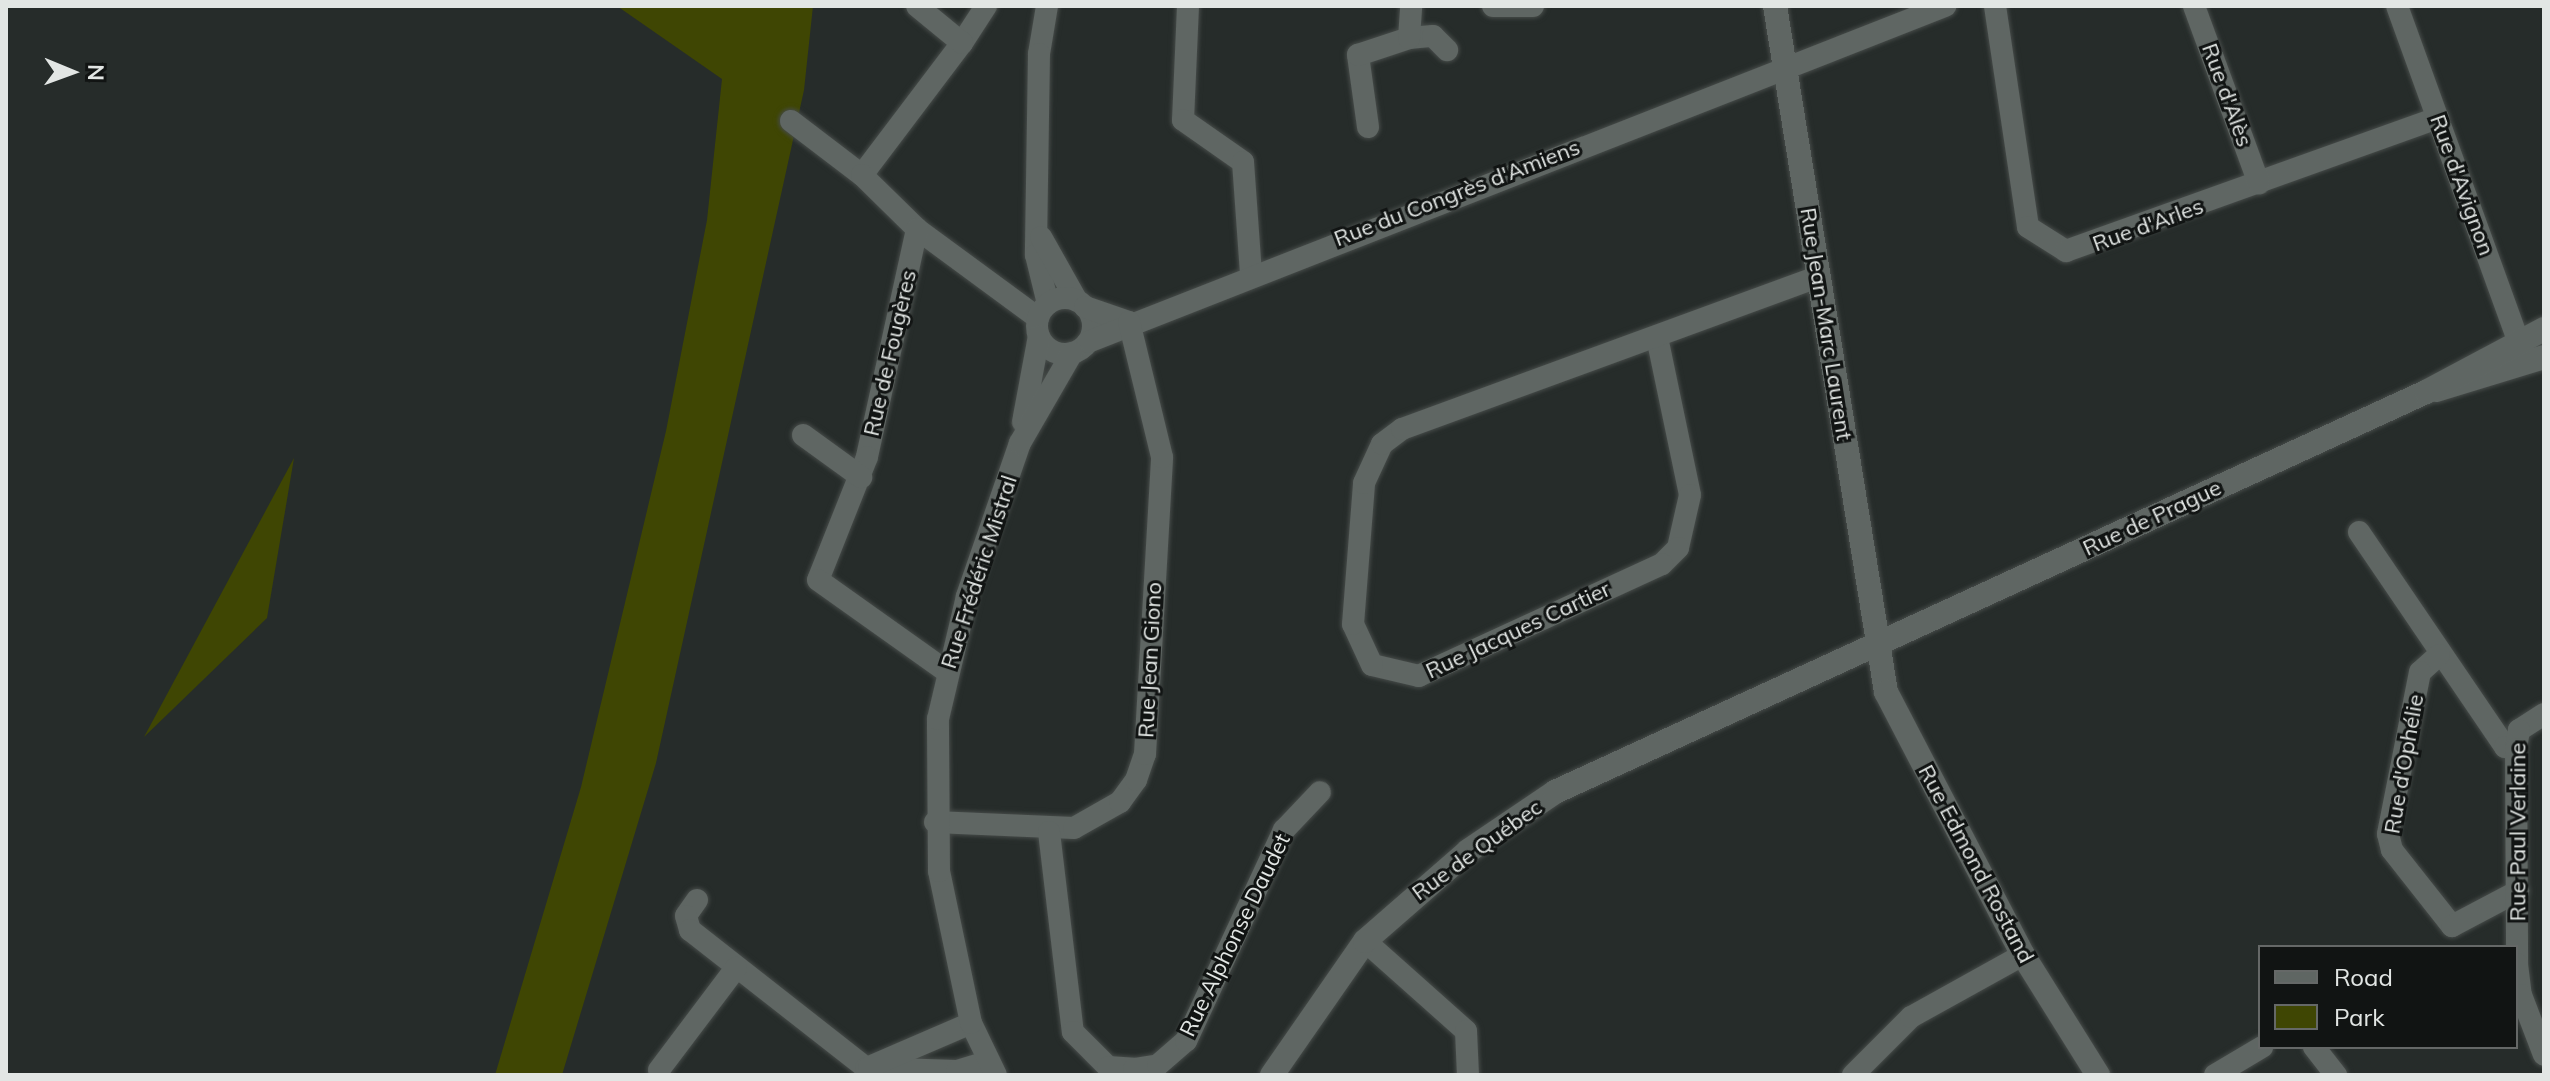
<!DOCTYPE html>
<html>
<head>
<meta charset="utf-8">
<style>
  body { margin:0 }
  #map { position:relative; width:2550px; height:1081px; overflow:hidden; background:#262c2a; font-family:Mulish,sans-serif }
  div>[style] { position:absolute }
  .green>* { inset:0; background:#3f4603 }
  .roads { filter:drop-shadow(0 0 2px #464b49) drop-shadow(0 0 2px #464b49) }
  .street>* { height:22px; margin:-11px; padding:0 11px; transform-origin:11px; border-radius:11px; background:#5f6663 }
  .street>.ring { margin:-11px; padding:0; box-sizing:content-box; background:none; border:22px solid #5f6663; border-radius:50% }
  .secondary>* { height:24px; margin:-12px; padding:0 12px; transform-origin:12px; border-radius:12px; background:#5f6663 }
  span { translate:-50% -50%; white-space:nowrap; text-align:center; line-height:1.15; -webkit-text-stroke:6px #111413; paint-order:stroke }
  .street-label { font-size:22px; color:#e2e6e4 }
  .frame { position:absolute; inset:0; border:8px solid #e2e6e4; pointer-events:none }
  .legend { position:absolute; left:2258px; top:945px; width:260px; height:104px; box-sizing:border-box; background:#111413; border:2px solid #656867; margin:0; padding:10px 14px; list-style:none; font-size:24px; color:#e2e6e4 }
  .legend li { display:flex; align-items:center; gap:16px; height:40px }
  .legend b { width:40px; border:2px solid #656867 }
  .north { position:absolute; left:32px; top:32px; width:80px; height:80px; -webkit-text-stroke:6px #111413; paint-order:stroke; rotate:91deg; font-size:22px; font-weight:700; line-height:32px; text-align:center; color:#e2e6e4 }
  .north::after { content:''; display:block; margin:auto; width:28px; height:36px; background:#e2e6e4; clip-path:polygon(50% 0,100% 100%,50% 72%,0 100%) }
</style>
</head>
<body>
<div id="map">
  <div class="green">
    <i style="clip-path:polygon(617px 6px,813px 6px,804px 90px,656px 763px,562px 1075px,495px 1075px,581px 787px,666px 431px,707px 220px,722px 79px)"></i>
    <i style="clip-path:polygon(294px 458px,267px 618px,144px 737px)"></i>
  </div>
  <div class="roads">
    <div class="street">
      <i style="left:1047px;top:6px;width:49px;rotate:99.5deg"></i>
      <i style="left:1039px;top:54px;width:201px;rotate:90.9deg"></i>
      <i style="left:1036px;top:255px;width:50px;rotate:76.2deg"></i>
      <i style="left:1188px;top:6px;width:114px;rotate:92.5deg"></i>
      <i style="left:1183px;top:120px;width:73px;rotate:35deg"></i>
      <i style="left:1243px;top:162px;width:111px;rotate:85.9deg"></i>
      <i style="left:1493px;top:6px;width:40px"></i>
      <i style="left:1995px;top:6px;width:223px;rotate:81.5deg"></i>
      <i style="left:2028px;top:227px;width:45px;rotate:32.3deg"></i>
      <i style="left:2066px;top:251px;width:395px;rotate:-19.7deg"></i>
      <i style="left:2194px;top:6px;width:189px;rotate:69.9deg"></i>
      <i style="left:2397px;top:6px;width:375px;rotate:70.1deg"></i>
      <i style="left:1409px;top:38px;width:24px;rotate:-5deg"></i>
      <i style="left:1433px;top:36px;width:20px;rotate:45deg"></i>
      <i style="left:962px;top:43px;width:44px;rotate:-57deg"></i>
      <i style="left:791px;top:121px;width:89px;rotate:37.3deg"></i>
      <i style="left:862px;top:175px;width:166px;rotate:-52.9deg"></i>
      <i style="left:962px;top:43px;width:58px;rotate:-140.6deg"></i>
      <i style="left:1368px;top:127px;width:73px;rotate:-97.9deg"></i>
      <i style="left:1358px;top:55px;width:54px;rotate:-18.4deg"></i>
      <i style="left:1409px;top:38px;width:32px;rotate:-86deg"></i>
      <i style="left:862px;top:175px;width:77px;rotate:44.5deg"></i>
      <i style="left:917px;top:229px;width:150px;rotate:36.3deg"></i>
      <i style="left:917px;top:229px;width:233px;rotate:102.4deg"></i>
      <i style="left:867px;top:457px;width:132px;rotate:111.7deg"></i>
      <i style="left:818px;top:580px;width:157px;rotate:35.4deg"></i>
      <i style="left:1041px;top:237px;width:73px;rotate:60.6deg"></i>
      <i class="ring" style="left:1037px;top:298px;width:34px;height:34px"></i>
      <i style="left:1085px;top:307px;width:46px;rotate:18.8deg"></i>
      <i style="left:1657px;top:337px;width:161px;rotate:78.2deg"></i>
      <i style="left:1690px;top:495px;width:54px;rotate:102.8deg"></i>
      <i style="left:1678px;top:548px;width:23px;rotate:135deg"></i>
      <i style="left:1662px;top:564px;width:268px;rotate:155.3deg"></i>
      <i style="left:1419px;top:676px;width:48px;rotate:-166.8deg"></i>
      <i style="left:1372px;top:665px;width:45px;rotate:-114.9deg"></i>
      <i style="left:1353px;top:624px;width:141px;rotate:-85.5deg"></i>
      <i style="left:1364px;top:483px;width:43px;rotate:-65.2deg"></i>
      <i style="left:1382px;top:444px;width:25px;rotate:-37deg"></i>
      <i style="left:1402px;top:429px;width:444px;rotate:-20.1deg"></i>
      <i style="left:1088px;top:342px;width:921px;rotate:-21.41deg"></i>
      <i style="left:1023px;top:422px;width:87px;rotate:-79.5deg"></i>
      <i style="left:803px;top:435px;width:72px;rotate:35.9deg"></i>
      <i style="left:2359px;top:532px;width:260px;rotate:55.8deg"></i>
      <i style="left:2505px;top:747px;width:11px;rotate:10deg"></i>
      <i style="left:2439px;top:655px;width:25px;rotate:138deg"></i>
      <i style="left:2420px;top:672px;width:165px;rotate:101.2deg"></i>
      <i style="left:2388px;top:834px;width:16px;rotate:76deg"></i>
      <i style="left:2392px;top:850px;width:97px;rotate:51.7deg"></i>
      <i style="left:2452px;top:926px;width:75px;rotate:-27.9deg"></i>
      <i style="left:2544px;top:714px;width:30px;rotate:147deg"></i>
      <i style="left:2519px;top:730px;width:19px;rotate:99deg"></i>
      <i style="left:2516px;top:749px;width:215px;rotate:89.7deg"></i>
      <i style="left:2517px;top:964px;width:31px;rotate:83deg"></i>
      <i style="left:2521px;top:995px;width:64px;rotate:69deg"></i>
      <i style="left:935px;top:822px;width:139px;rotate:2.5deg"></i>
      <i style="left:1074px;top:828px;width:53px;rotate:-29.5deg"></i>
      <i style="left:1120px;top:802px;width:27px;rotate:-54deg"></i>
      <i style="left:1136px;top:780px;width:28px;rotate:-71deg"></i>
      <i style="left:1145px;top:754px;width:297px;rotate:-86.7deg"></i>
      <i style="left:1162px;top:457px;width:139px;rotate:-103.7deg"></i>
      <i style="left:1049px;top:832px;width:201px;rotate:83.2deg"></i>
      <i style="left:1073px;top:1032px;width:49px;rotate:45deg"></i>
      <i style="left:1108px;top:1067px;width:26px;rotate:4deg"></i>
      <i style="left:1134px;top:1069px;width:24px;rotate:-9deg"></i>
      <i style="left:1158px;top:1065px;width:37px;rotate:-41deg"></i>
      <i style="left:1186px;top:1041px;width:233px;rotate:-65.1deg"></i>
      <i style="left:1284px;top:830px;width:52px;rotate:-46.5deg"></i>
      <i style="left:697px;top:900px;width:19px;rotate:125deg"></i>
      <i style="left:686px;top:916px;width:15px;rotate:74deg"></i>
      <i style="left:690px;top:930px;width:224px;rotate:38.1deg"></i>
      <i style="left:866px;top:1068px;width:91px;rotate:1.9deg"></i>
      <i style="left:957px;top:1071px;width:31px;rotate:-17deg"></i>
      <i style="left:1365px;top:941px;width:135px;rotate:41.7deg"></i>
      <i style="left:1466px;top:1031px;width:44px;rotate:87.4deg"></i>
      <i style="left:2314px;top:1047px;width:36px;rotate:52deg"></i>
      <i style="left:869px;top:1067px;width:111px;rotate:-23.3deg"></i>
      <i style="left:659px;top:1070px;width:128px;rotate:-53deg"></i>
      <i style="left:996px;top:1075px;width:58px;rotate:-115.7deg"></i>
      <i style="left:971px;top:1023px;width:155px;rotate:-101.9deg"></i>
      <i style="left:939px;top:871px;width:152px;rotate:-90.4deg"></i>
      <i style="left:938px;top:719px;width:126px;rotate:-76.7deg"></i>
      <i style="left:967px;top:596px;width:162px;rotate:-70.9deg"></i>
      <i style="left:1020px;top:443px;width:104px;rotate:-60deg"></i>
      <i style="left:1853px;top:1075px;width:82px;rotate:-45deg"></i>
      <i style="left:1911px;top:1017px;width:128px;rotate:-29deg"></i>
      <i style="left:2215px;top:1075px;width:55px;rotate:-30.8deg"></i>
    </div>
    <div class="secondary">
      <i style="left:1775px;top:6px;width:695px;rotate:80.81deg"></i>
      <i style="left:1886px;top:692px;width:297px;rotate:62.5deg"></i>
      <i style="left:2023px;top:955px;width:142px;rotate:58deg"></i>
      <i style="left:2436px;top:390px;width:113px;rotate:-17deg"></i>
      <i style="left:1272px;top:1075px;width:163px;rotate:-55.2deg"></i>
      <i style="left:1365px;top:941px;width:137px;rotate:-41.1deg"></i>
      <i style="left:1468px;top:851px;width:105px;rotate:-34.1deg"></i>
      <i style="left:1555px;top:792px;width:958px;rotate:-24.67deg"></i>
      <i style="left:2426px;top:392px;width:134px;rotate:-28.1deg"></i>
    </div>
  </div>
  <div class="street-label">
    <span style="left:2227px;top:95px;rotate:70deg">Rue d'Alès</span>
    <span style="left:2462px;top:185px;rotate:70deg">Rue d'Avignon</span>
    <span style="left:1457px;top:193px;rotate:-21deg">Rue du Congrès d'Amiens</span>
    <span style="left:2148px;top:225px;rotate:-20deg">Rue d'Arles</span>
    <span style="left:1826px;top:324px;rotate:81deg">Rue Jean-Marc Laurent</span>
    <span style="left:890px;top:353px;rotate:-77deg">Rue de Fougères</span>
    <span style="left:2152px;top:518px;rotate:-25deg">Rue de Prague</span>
    <span style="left:979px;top:572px;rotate:-72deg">Rue Frédéric Mistral</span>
    <span style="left:1518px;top:630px;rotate:-25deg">Rue Jacques Cartier</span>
    <span style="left:1150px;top:660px;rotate:-87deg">Rue Jean Giono</span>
    <span style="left:2404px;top:764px;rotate:-80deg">Rue d'Ophélie</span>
    <span style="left:2518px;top:832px;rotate:-90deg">Rue Paul Verlaine</span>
    <span style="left:1477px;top:850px;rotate:-36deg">Rue de Québec</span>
    <span style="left:1976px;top:864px;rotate:62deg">Rue Edmond Rostand</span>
    <span style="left:1235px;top:935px;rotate:-64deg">Rue Alphonse Daudet</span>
  </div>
  <div class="frame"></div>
  <ul class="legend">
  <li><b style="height:10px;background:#5f6663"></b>Road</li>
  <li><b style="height:22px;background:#3f4603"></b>Park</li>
  </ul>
  <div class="north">N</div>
</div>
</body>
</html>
